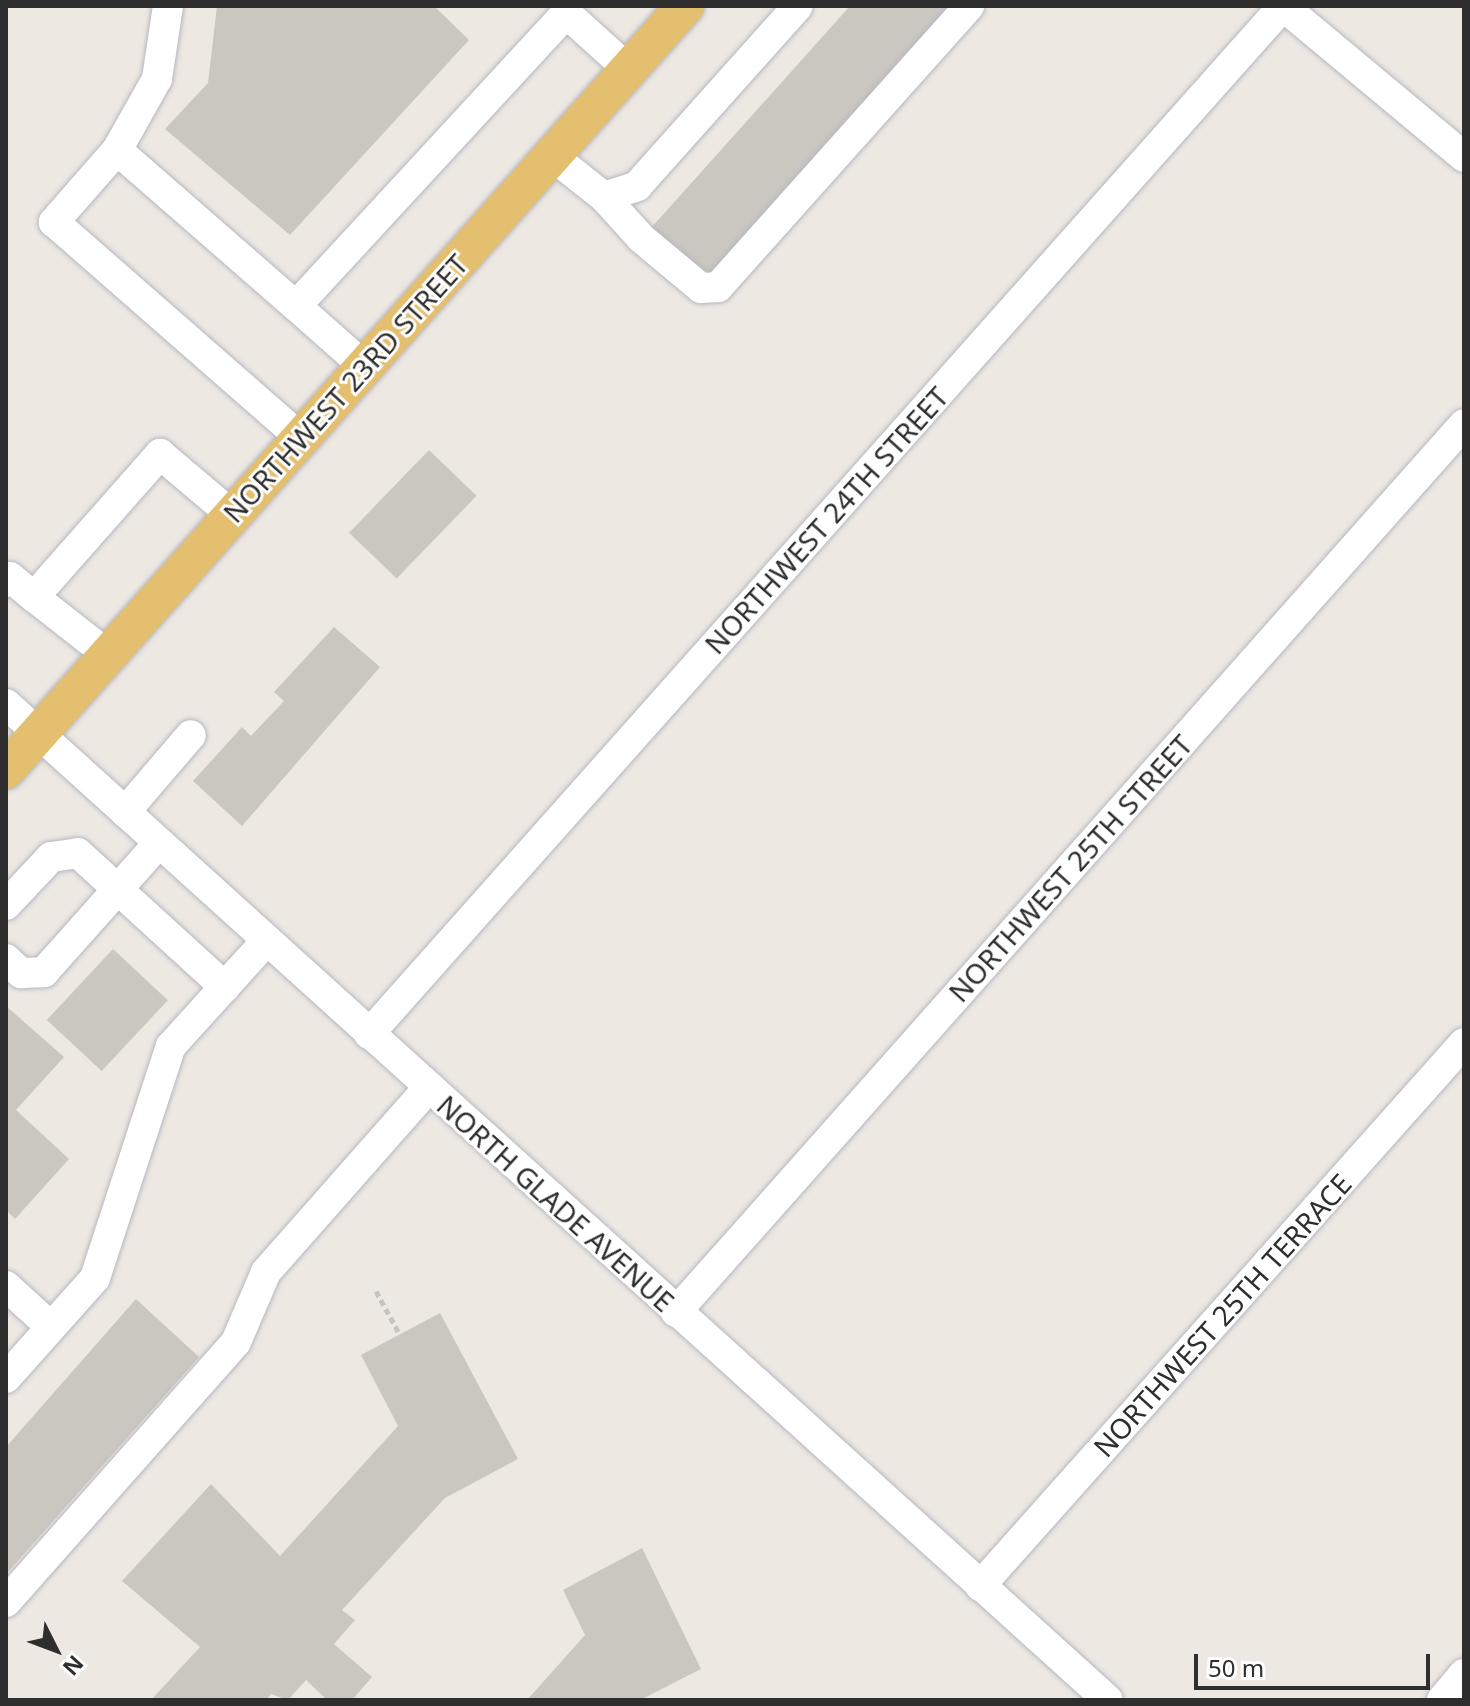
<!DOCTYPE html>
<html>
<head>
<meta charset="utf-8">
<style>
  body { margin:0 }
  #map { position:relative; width:1470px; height:1706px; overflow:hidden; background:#eee8e2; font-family:"Noto Sans",sans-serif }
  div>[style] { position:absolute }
  .building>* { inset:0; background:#cac6c0; transform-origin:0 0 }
  .path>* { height:5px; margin-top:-2.5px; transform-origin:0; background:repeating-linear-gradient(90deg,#c4c4c4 0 6px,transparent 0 10px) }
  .roads { filter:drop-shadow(0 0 2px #b5b8c0) drop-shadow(0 0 2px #b5b8c0) }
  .minor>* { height:30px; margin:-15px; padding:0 15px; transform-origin:15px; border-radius:15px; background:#fff }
  .major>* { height:38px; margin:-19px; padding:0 19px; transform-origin:19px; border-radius:19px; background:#e4bf70 }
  span { translate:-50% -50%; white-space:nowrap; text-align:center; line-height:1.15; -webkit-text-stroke:6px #fff; paint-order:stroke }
  .street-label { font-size:28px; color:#2e2e2e }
  .frame { position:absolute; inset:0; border:8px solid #2e2e2e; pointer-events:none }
  .north { position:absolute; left:16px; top:1610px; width:80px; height:80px; -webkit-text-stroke:6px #fff; paint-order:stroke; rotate:132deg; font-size:22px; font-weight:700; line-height:32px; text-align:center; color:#2e2e2e }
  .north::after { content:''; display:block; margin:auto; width:28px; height:36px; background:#2e2e2e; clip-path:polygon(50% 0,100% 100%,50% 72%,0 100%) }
  .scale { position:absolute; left:1194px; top:1654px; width:236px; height:36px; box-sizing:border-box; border:4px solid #2e2e2e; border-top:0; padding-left:10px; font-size:24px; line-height:28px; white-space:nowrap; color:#2e2e2e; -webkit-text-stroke:6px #fff; paint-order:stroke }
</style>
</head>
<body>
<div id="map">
  <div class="building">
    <i style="clip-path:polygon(217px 6px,434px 6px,469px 40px,290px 235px,165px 129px,208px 83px)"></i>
    <i style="clip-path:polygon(850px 6px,950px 6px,710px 276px,651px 228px)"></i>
    <i style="left:429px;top:450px;width:66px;height:115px;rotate:44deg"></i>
    <i style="clip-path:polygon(334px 627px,380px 667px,242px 826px,193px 781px,242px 727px,251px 736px,284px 701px,274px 692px)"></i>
    <i style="left:113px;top:949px;width:75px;height:97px;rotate:43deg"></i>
    <i style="clip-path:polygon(6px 1006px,64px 1057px,16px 1110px,69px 1159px,15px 1219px,6px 1210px)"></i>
    <i style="clip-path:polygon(136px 1299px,199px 1357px,6px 1574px,6px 1447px)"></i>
    <i style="clip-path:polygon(440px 1313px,518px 1459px,445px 1498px,342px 1610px,355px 1620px,334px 1644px,372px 1677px,352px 1700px,327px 1700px,306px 1680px,288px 1700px,271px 1694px,266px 1700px,151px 1700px,200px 1647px,122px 1581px,211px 1484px,280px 1556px,398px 1426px,361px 1355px)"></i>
    <i style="clip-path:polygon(642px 1548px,701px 1669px,640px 1700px,527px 1700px,585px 1635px,563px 1590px)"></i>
  </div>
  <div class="path">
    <i style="left:376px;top:1291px;width:50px;rotate:61.4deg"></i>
  </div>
  <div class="roads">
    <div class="minor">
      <i style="left:168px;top:6px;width:74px;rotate:98.6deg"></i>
      <i style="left:157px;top:79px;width:81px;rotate:119.4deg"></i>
      <i style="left:117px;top:150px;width:96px;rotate:131.2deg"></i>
      <i style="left:54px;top:222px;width:328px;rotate:41.2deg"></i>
      <i style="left:1283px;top:6px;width:236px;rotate:39.8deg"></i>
      <i style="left:117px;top:150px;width:237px;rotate:41.1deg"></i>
      <i style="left:551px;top:155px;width:68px;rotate:38.4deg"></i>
      <i style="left:604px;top:197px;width:35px;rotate:-18deg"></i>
      <i style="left:637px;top:186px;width:241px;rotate:-48.2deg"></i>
      <i style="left:604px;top:197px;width:55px;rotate:47.9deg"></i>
      <i style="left:641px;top:238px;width:78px;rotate:39.8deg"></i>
      <i style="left:701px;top:288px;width:17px;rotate:-3deg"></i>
      <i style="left:718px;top:287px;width:377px;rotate:-48.2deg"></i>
      <i style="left:364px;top:366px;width:91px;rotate:-138.6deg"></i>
      <i style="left:296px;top:306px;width:398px;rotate:-47.3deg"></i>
      <i style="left:566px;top:13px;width:84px;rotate:42.1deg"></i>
      <i style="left:6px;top:582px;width:6px;rotate:-51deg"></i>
      <i style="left:10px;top:577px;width:31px;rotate:40deg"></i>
      <i style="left:108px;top:655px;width:94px;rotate:-141.9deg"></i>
      <i style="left:34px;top:597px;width:191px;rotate:-48.6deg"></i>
      <i style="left:160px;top:454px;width:94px;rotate:40.3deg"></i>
      <i style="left:6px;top:704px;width:1485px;rotate:42.11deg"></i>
      <i style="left:125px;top:812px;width:101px;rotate:-49.4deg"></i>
      <i style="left:6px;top:905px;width:66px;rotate:-46.8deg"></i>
      <i style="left:51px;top:857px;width:27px;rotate:-8deg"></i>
      <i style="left:78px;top:853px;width:199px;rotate:42.4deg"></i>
      <i style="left:6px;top:959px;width:21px;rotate:43deg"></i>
      <i style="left:21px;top:973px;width:23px;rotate:-2deg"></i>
      <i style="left:44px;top:972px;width:173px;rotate:-48.3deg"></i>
      <i style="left:369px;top:1034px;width:1376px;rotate:-48.36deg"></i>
      <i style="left:6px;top:1286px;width:61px;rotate:42.3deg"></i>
      <i style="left:676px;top:1312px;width:1187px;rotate:-48.41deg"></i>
      <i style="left:6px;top:1378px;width:134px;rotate:-48.3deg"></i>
      <i style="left:95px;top:1278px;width:244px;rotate:-71.9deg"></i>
      <i style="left:171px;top:1046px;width:143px;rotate:-47.8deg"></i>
      <i style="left:980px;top:1586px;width:727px;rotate:-48.29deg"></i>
      <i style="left:6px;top:1602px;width:347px;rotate:-48.5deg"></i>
      <i style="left:236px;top:1342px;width:76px;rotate:-66.8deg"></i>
      <i style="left:266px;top:1272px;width:247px;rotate:-48.6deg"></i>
      <i style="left:1442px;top:1700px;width:34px;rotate:-50deg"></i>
    </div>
    <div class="major">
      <i style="left:6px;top:770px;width:1022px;rotate:-48.37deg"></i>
    </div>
  </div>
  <div class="street-label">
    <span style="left:345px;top:388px;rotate:-48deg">NORTHWEST 23RD STREET</span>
    <span style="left:826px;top:520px;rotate:-48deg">NORTHWEST 24TH STREET</span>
    <span style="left:1070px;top:868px;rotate:-48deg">NORTHWEST 25TH STREET</span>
    <span style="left:556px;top:1203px;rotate:42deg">NORTH GLADE AVENUE</span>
    <span style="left:1222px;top:1315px;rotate:-48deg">NORTHWEST 25TH TERRACE</span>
  </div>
  <div class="frame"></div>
  <div class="north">N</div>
  <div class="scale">50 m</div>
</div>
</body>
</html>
